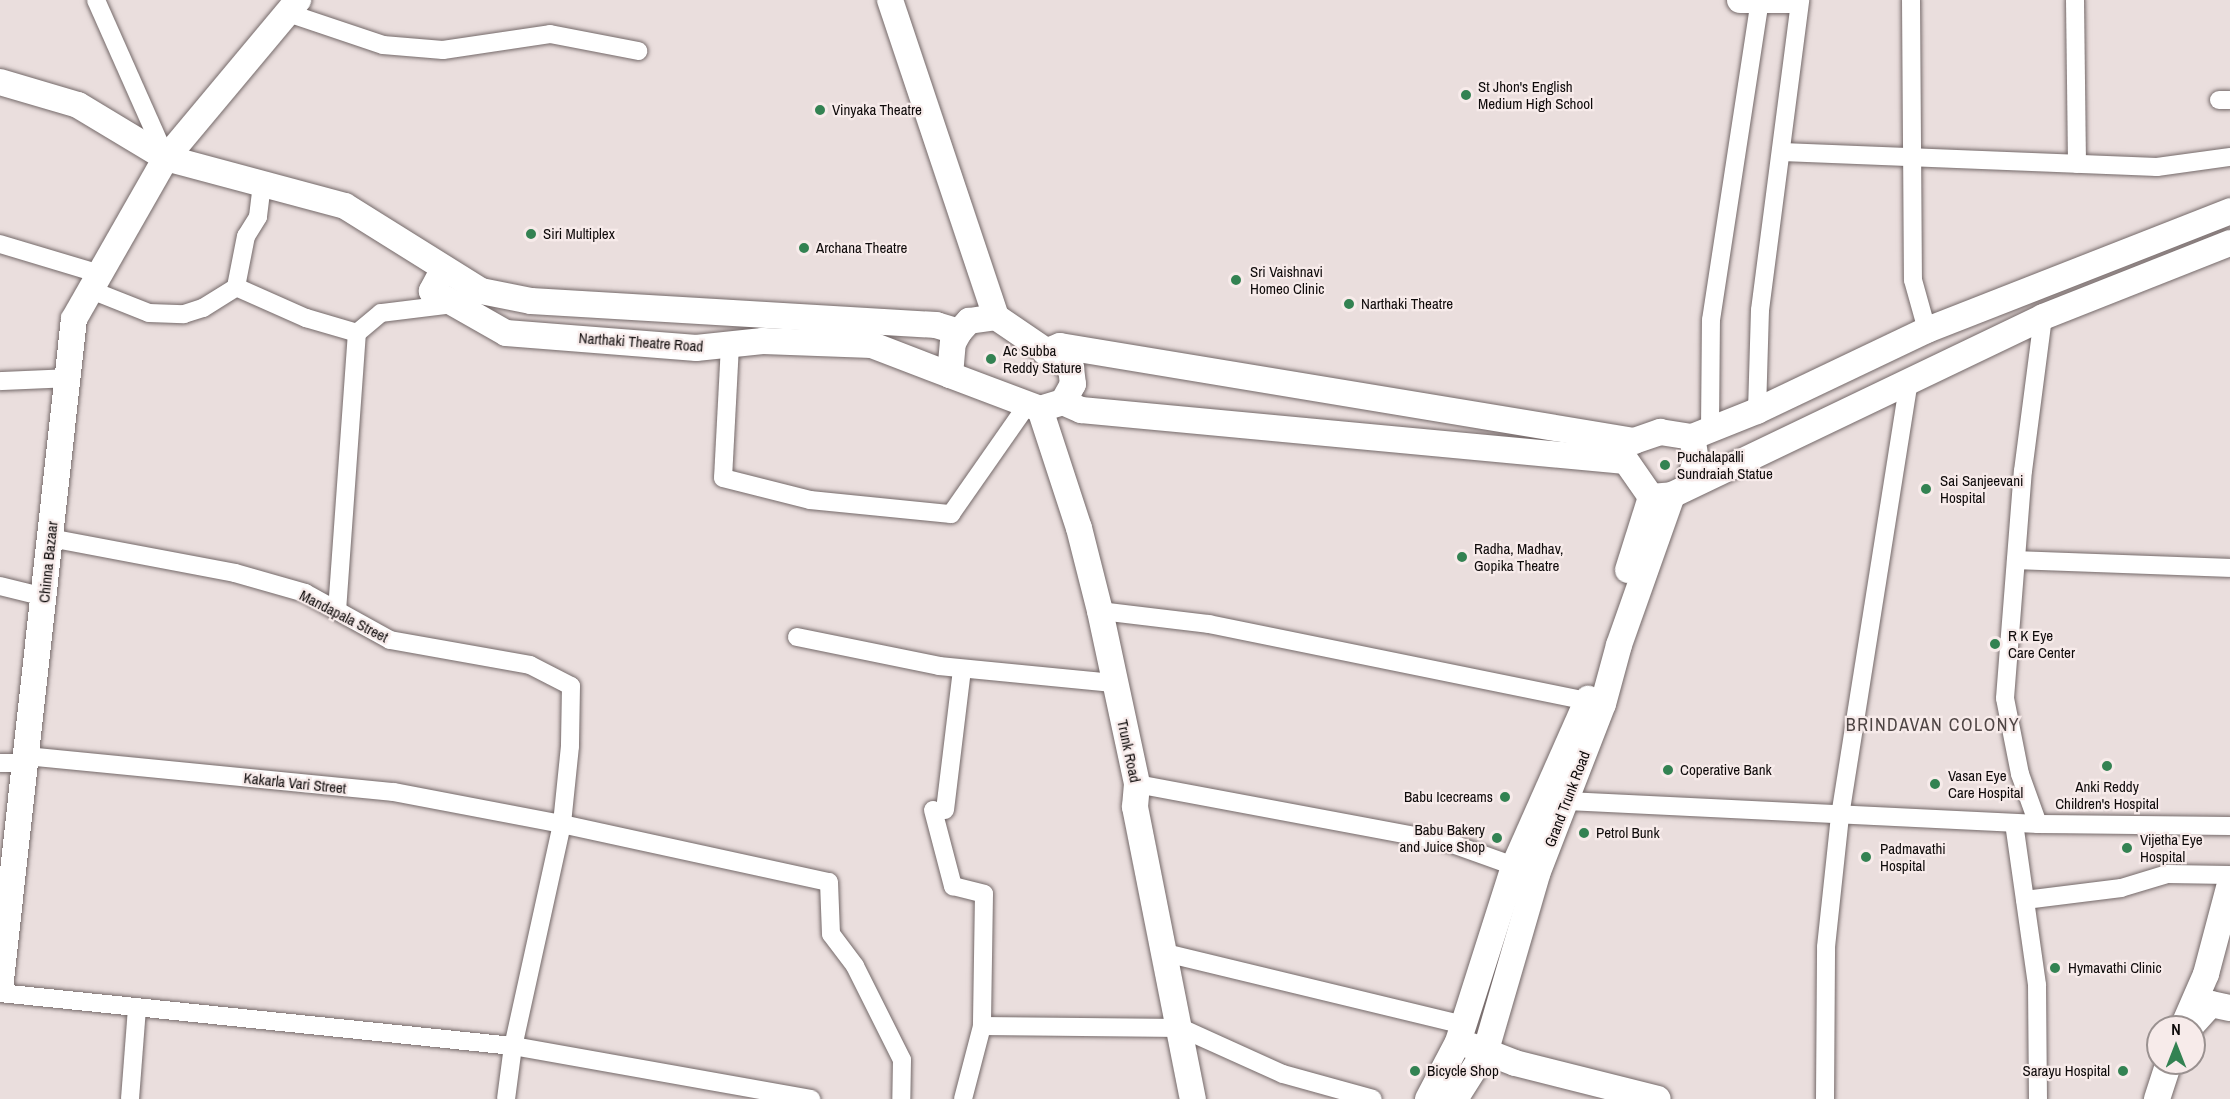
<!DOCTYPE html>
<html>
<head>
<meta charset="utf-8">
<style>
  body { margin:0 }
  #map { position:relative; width:2230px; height:1099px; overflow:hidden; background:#eadedd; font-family:"Archivo Narrow",sans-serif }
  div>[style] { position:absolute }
  .roads { filter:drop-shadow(0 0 2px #746969) drop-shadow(0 0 2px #746969) }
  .street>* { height:18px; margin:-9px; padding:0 9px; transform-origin:9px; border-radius:9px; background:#fff }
  .secondary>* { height:26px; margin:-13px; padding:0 13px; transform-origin:13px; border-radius:13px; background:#fff }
  .dots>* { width:16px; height:16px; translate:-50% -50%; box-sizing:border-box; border:3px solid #f7ebea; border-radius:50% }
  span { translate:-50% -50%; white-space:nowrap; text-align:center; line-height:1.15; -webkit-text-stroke:4.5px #f7ebea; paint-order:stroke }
  .poi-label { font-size:15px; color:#0e0a0a }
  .left { translate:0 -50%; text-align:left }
  .right { translate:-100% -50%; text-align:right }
  .street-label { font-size:15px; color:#0e0a0a }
  .quarter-label { font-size:18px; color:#4e4544; letter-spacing:1.5px }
  .north { position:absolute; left:2146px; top:1015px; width:60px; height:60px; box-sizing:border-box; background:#f7ebea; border:2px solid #9a9190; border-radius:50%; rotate:0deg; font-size:16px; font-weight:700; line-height:24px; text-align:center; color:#0e0a0a }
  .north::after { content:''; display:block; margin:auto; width:21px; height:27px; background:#338252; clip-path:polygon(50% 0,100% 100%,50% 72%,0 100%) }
</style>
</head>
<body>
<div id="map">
  <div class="roads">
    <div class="street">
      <i style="left:96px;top:0;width:173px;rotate:66.1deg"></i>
      <i style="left:1911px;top:0;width:280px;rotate:89.6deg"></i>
      <i style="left:1913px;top:280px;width:52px;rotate:74.4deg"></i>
      <i style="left:2075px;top:0;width:164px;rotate:89.3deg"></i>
      <i style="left:288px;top:13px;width:100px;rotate:18.6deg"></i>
      <i style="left:383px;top:45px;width:60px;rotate:4.8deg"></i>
      <i style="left:443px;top:50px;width:108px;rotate:-8.5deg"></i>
      <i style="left:550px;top:34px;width:90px;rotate:10.9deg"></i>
      <i style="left:2219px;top:100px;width:11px"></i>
      <i style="left:1782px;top:152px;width:375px;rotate:2.3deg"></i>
      <i style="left:2157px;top:167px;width:74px;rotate:-7.8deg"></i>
      <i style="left:262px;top:184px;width:33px;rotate:97deg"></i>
      <i style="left:258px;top:217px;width:22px;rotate:122deg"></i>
      <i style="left:246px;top:236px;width:52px;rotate:101.1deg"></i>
      <i style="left:236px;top:287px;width:77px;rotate:23.9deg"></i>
      <i style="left:306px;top:318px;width:53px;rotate:16.4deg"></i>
      <i style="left:0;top:244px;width:104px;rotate:16.7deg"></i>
      <i style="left:91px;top:290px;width:62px;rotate:21.6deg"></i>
      <i style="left:149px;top:313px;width:35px;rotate:2deg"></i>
      <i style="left:184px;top:314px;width:20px;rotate:-18deg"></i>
      <i style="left:203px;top:308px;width:39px;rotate:-32deg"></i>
      <i style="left:730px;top:345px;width:133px;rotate:93deg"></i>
      <i style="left:723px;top:478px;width:90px;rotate:14.2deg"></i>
      <i style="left:810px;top:500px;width:142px;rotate:5.7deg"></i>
      <i style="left:951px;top:514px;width:133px;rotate:-55.1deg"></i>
      <i style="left:0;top:381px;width:68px;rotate:-2.5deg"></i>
      <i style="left:1757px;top:411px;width:101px;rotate:-88.3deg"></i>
      <i style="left:1760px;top:310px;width:313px;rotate:-82.6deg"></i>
      <i style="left:1710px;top:430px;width:110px;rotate:-89.5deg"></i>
      <i style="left:1711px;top:320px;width:323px;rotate:-81.3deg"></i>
      <i style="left:50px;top:538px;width:188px;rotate:10.7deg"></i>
      <i style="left:235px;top:573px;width:73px;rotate:15.9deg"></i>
      <i style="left:305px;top:593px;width:97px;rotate:28.9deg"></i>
      <i style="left:390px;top:640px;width:142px;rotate:10.1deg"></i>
      <i style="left:530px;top:665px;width:46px;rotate:27.1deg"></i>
      <i style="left:571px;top:686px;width:60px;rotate:91deg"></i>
      <i style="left:570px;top:746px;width:78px;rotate:95.9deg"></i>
      <i style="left:562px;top:824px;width:227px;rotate:102.4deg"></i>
      <i style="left:513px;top:1046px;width:53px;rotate:97.5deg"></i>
      <i style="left:2016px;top:560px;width:214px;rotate:2.1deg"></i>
      <i style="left:0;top:586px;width:46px;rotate:13.7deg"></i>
      <i style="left:337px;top:611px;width:279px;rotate:-85.9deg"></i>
      <i style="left:357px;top:333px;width:31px;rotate:-40deg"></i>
      <i style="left:381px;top:313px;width:74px;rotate:-7deg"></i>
      <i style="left:1100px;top:611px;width:110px;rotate:6.8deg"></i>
      <i style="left:1209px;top:624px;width:387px;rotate:11.5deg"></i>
      <i style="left:797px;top:637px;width:145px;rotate:11.5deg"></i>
      <i style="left:939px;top:666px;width:175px;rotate:5.6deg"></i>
      <i style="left:26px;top:756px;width:370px;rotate:5.6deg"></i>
      <i style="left:394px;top:792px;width:171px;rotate:10.8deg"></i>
      <i style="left:562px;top:824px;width:273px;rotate:12.3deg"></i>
      <i style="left:829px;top:882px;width:52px;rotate:87.8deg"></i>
      <i style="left:831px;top:934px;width:40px;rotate:53deg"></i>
      <i style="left:855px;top:966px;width:105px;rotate:63.4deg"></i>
      <i style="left:902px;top:1060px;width:39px;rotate:91deg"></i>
      <i style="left:0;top:763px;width:25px"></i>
      <i style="left:1137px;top:784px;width:315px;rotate:10.6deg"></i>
      <i style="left:1447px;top:842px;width:71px;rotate:19.7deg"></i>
      <i style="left:1567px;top:801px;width:472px;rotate:2.8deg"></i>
      <i style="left:2038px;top:824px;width:192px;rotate:0.6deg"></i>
      <i style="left:933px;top:810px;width:79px;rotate:75.3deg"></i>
      <i style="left:953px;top:886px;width:32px;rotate:14deg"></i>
      <i style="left:984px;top:894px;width:132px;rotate:90.9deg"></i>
      <i style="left:945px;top:810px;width:142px;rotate:-83.1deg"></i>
      <i style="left:2014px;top:823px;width:164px;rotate:81.9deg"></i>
      <i style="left:2037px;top:985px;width:114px;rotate:89.5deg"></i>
      <i style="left:2038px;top:824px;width:53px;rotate:-109.8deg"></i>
      <i style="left:2020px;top:774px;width:77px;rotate:-101.2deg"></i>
      <i style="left:2005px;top:698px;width:228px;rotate:-85.5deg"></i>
      <i style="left:2023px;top:471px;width:155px;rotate:-82.6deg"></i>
      <i style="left:2025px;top:900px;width:97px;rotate:-7.1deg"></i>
      <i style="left:2121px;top:888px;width:48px;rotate:-16.9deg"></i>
      <i style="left:2167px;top:874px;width:63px;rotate:0.9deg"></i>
      <i style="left:1166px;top:953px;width:306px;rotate:13.6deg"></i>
      <i style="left:0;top:993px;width:516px;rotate:5.9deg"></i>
      <i style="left:513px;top:1046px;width:303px;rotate:10.1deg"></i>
      <i style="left:130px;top:1099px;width:91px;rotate:-85.6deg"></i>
      <i style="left:963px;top:1099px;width:75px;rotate:-75.4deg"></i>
      <i style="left:982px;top:1026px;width:199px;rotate:0.6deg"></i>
      <i style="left:1181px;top:1028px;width:112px;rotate:24.3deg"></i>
      <i style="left:1283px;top:1074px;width:93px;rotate:15.5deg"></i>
      <i style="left:1825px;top:1099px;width:152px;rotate:-89.6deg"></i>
      <i style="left:1826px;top:947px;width:132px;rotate:-83.9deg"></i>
      <i style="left:1840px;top:816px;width:443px;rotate:-81deg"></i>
    </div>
    <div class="secondary">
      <i style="left:890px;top:0;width:334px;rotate:71.5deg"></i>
      <i style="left:1740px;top:0;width:54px"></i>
      <i style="left:0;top:82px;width:81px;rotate:16.4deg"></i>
      <i style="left:78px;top:105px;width:103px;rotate:31.1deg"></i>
      <i style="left:166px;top:158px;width:185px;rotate:15deg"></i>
      <i style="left:345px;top:206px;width:160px;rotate:32deg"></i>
      <i style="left:481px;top:291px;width:51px;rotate:11.3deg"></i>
      <i style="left:531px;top:301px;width:406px;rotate:3.4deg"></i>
      <i style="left:936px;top:325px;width:24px;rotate:17deg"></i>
      <i style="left:443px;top:270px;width:24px;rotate:118deg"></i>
      <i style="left:432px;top:291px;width:85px;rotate:29.6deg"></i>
      <i style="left:506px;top:333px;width:191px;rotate:4.5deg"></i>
      <i style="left:696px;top:348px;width:67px;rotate:-6deg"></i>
      <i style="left:763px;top:341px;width:109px;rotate:2.1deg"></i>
      <i style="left:872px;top:345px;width:84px;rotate:21deg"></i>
      <i style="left:996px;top:317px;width:91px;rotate:34.2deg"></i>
      <i style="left:1071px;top:368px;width:16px;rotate:83deg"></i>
      <i style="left:1073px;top:384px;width:21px;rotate:119deg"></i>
      <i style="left:1063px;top:402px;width:24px;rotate:163deg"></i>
      <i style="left:1040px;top:409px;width:96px;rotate:-159.3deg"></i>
      <i style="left:950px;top:375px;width:32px;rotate:-85deg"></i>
      <i style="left:953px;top:343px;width:13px;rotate:-61deg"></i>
      <i style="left:959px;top:332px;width:15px;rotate:-48deg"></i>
      <i style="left:969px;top:321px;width:27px;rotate:-8deg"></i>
      <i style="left:1045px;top:352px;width:16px;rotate:-22deg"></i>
      <i style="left:1060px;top:346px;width:582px;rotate:9.4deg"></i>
      <i style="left:1634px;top:441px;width:28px;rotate:-19deg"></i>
      <i style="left:1660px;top:432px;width:32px;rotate:9deg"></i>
      <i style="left:1692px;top:437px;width:70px;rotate:-21.8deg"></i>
      <i style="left:1757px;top:411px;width:188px;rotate:-25.5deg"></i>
      <i style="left:1927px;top:330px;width:326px;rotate:-21.4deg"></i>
      <i style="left:1063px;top:402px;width:20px;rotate:24deg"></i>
      <i style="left:1081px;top:410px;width:547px;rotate:5.35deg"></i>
      <i style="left:1626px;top:461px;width:44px;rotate:55.2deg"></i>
      <i style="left:1651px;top:497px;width:21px;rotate:-5deg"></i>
      <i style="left:1672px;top:495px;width:411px;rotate:-25.6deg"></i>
      <i style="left:2043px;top:317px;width:201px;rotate:-21.6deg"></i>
      <i style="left:1040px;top:409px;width:125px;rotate:71.9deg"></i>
      <i style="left:1079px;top:528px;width:86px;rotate:75.8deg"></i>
      <i style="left:1100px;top:611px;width:177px;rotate:77.9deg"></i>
      <i style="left:1137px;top:784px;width:23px;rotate:95deg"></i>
      <i style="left:1135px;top:807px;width:298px;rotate:78.8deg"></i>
      <i style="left:1688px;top:485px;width:25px;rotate:-72deg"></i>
      <i style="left:1696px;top:461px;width:24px;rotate:-99deg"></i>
      <i style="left:1628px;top:570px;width:77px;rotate:-72.5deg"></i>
      <i style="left:0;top:989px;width:674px;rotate:-83.7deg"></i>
      <i style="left:74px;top:319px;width:185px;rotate:-60.3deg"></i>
      <i style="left:166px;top:158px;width:206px;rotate:-50.1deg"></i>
      <i style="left:2183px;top:1027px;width:58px;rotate:-66.5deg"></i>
      <i style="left:2206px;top:974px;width:93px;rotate:-75.1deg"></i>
      <i style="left:2190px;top:1027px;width:31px;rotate:-48deg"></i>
      <i style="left:2211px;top:1004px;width:19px;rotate:12deg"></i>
      <i style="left:1471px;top:1046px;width:47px;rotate:21.1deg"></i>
      <i style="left:1515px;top:1063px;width:147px;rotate:14.1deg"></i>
      <i style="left:1428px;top:1099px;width:64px;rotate:-62.2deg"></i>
      <i style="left:1458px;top:1042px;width:185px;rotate:-72.3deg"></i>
      <i style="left:1514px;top:866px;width:183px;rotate:-66.1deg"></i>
      <i style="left:1455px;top:1099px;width:58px;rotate:-57.7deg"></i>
      <i style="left:1486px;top:1050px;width:183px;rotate:-73.8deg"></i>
      <i style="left:1537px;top:874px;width:182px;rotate:-68.8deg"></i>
      <i style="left:1603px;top:704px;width:61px;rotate:-74.8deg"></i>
      <i style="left:1619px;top:645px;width:159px;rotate:-70.5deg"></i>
      <i style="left:2157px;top:1099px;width:38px;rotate:-72deg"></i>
    </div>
  </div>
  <div class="dots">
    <i style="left:1466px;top:95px;background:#338252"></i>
    <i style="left:820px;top:110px;background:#338252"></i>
    <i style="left:531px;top:234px;background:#338252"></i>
    <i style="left:804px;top:248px;background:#338252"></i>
    <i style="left:1236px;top:280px;background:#338252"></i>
    <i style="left:1349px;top:304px;background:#338252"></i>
    <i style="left:991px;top:359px;background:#338252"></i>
    <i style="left:1665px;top:465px;background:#338252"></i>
    <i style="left:1926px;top:489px;background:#338252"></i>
    <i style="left:1462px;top:557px;background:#338252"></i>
    <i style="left:1995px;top:644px;background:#338252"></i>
    <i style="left:2107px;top:766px;background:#338252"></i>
    <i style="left:1668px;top:770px;background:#338252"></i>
    <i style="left:1935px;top:784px;background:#338252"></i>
    <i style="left:1505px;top:797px;background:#338252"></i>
    <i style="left:1584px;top:833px;background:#338252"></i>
    <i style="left:1497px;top:838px;background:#338252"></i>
    <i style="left:2127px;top:848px;background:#338252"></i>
    <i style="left:1866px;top:857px;background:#338252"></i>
    <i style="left:2055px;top:968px;background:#338252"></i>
    <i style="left:1415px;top:1071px;background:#338252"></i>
    <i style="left:2123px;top:1071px;background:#338252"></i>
  </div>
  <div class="poi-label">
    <span class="left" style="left:1478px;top:95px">St Jhon's English<br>Medium High School</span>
    <span class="left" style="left:832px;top:110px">Vinyaka Theatre</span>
    <span class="left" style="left:543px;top:234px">Siri Multiplex</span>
    <span class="left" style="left:816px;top:248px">Archana Theatre</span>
    <span class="left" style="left:1250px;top:280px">Sri Vaishnavi<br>Homeo Clinic</span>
    <span class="left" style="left:1361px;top:304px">Narthaki Theatre</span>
    <span class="left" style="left:1003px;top:359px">Ac Subba<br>Reddy Stature</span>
    <span class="left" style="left:1677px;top:465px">Puchalapalli<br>Sundraiah Statue</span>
    <span class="left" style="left:1940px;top:489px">Sai Sanjeevani<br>Hospital</span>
    <span class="left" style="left:1474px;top:557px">Radha, Madhav,<br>Gopika Theatre</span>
    <span class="left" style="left:2008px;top:644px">R K Eye<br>Care Center</span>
    <span class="left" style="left:1680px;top:770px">Coperative Bank</span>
    <span class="left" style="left:1948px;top:784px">Vasan Eye<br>Care Hospital</span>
    <span style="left:2107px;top:795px">Anki Reddy<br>Children's Hospital</span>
    <span class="right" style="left:1493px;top:797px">Babu Icecreams</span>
    <span class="right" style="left:1485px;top:838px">Babu Bakery<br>and Juice Shop</span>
    <span class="left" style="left:1596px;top:833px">Petrol Bunk</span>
    <span class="left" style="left:2140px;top:848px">Vijetha Eye<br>Hospital</span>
    <span class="left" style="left:1880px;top:857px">Padmavathi<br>Hospital</span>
    <span class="left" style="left:2068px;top:968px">Hymavathi Clinic</span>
    <span class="left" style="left:1427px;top:1071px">Bicycle Shop</span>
    <span class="right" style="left:2110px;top:1071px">Sarayu Hospital</span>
  </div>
  <div class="street-label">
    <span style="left:641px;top:342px;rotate:4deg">Narthaki Theatre Road</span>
    <span style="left:48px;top:562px;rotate:-84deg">Chinna Bazaar</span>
    <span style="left:344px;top:616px;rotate:27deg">Mandapala Street</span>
    <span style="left:1129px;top:751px;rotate:78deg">Trunk Road</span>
    <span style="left:295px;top:783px;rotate:6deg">Kakarla Vari Street</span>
    <span style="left:1567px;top:799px;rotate:-69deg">Grand Trunk Road</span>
  </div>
  <div class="quarter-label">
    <span style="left:1933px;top:725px">BRINDAVAN COLONY</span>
  </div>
  <div class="north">N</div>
</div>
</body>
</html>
